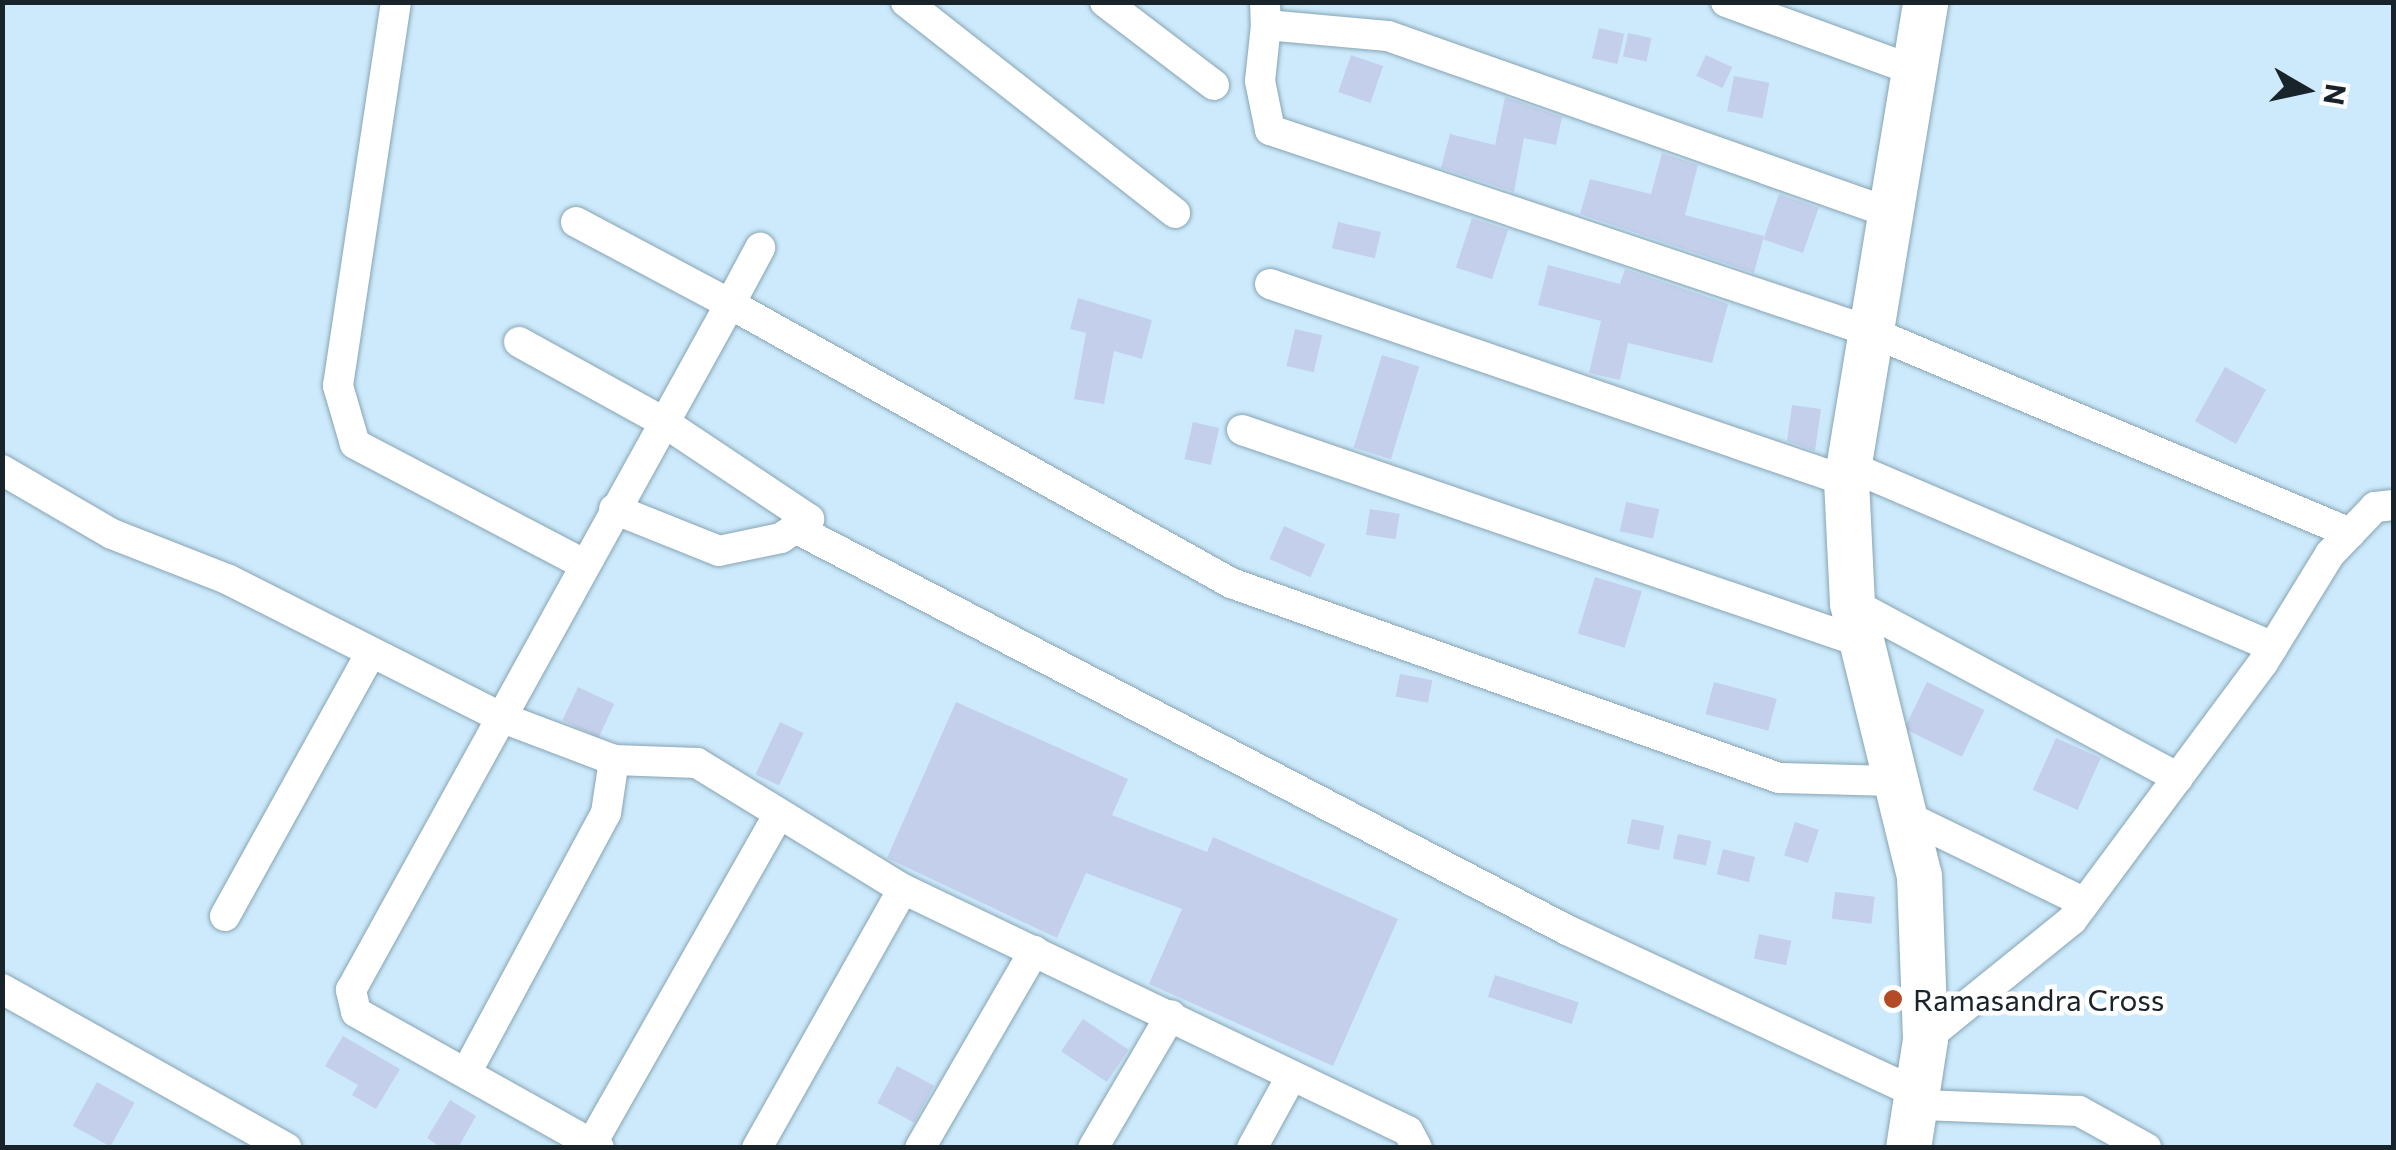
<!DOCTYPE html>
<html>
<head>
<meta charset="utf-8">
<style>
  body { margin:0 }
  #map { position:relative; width:2396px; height:1150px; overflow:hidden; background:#cceafb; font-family:Commissioner,sans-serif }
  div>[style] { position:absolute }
  .building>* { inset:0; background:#c4d0eb; transform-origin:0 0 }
  .roads { filter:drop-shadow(0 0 2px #88a4b4) drop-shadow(0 0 2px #88a4b4) }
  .street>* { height:30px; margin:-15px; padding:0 15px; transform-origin:15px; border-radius:15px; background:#fff }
  .secondary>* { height:45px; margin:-22.5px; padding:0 22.5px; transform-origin:22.5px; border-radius:22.5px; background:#fff }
  .dots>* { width:28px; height:28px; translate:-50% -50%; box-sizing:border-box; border:5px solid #fff; border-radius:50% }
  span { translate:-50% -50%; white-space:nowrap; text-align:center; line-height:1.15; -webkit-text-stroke:9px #fff; paint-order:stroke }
  .poi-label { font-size:30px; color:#19242a }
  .left { translate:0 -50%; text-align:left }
  .frame { position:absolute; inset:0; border:5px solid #19242a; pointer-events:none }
  .north { position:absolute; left:2256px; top:40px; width:100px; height:100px; -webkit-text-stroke:8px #fff; paint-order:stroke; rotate:99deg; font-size:28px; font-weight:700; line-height:40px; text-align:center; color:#19242a }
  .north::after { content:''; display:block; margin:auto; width:35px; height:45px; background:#19242a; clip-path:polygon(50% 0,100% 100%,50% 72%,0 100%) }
</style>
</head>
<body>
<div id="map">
  <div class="building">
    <i style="left:1599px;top:28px;width:26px;height:31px;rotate:13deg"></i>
    <i style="left:1628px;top:33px;width:24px;height:24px;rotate:12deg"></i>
    <i style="left:1351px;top:55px;width:34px;height:39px;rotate:19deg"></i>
    <i style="left:1706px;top:55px;width:29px;height:23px;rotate:25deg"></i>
    <i style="left:1734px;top:76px;width:36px;height:36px;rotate:11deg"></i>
    <i style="clip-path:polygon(1505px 97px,1562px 117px,1556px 145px,1524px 138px,1514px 192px,1441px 168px,1450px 134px,1495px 145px)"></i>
    <i style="clip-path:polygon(1662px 153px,1698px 165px,1685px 215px,1764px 236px,1754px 273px,1580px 214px,1590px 179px,1651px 194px)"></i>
    <i style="left:1779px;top:194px;width:42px;height:48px;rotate:19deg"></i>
    <i style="left:1472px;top:218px;width:38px;height:52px;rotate:18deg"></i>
    <i style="left:1338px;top:222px;width:44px;height:27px;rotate:13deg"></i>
    <i style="clip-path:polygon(1548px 265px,1620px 284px,1625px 269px,1728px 304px,1712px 363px,1628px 343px,1620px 380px,1589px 373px,1601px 321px,1538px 305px)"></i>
    <i style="clip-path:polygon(1078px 298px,1152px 320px,1142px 359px,1114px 351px,1104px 404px,1074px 399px,1086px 333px,1070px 329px)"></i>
    <i style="left:1295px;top:329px;width:28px;height:38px;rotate:13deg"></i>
    <i style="left:1382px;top:355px;width:39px;height:97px;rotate:17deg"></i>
    <i style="left:2225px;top:367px;width:47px;height:62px;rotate:29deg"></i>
    <i style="clip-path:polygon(1792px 405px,1821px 409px,1815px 451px,1787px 441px)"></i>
    <i style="left:1193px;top:422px;width:27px;height:38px;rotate:13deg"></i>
    <i style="left:1626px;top:502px;width:34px;height:30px;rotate:12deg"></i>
    <i style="left:1370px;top:509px;width:30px;height:26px;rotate:9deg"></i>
    <i style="left:1284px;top:526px;width:45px;height:36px;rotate:24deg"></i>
    <i style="left:1595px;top:577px;width:49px;height:59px;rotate:17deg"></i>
    <i style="left:1400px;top:674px;width:33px;height:23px;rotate:11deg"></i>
    <i style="left:1714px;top:682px;width:65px;height:33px;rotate:15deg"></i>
    <i style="left:1927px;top:682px;width:64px;height:52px;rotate:26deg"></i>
    <i style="left:578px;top:687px;width:40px;height:37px;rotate:25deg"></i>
    <i style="clip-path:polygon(956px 702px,1128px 779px,1112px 815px,1207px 852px,1213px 837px,1398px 919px,1333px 1066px,1149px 984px,1182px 909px,1086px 873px,1057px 938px,887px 858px)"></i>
    <i style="left:780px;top:722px;width:26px;height:58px;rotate:25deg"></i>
    <i style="left:2056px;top:738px;width:49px;height:57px;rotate:24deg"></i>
    <i style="left:1632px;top:819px;width:33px;height:25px;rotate:12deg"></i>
    <i style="left:1795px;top:822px;width:25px;height:35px;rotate:18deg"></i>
    <i style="left:1678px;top:834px;width:34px;height:25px;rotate:12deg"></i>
    <i style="left:1723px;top:849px;width:33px;height:26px;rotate:14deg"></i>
    <i style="left:1835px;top:892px;width:40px;height:27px;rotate:7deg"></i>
    <i style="left:1759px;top:934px;width:33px;height:25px;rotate:12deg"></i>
    <i style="left:1495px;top:975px;width:88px;height:23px;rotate:18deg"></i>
    <i style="left:1083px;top:1019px;width:55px;height:39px;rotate:34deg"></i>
    <i style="clip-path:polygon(343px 1036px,400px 1069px,376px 1109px,352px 1095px,358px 1085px,325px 1066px)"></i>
    <i style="left:897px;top:1066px;width:42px;height:42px;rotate:28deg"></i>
    <i style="left:97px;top:1082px;width:43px;height:50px;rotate:29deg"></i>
    <i style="clip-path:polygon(450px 1100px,476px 1116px,458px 1148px,442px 1148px,427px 1138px)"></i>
  </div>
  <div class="roads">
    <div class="street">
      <i style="left:396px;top:2px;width:388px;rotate:98.6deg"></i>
      <i style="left:338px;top:386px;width:60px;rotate:73.7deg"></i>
      <i style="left:355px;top:444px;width:259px;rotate:27.7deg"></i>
      <i style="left:906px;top:2px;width:342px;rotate:38.1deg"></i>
      <i style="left:1105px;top:2px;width:137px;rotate:37.3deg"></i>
      <i style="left:1265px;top:2px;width:23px;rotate:88deg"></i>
      <i style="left:1266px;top:25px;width:122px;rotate:5.2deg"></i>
      <i style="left:1388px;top:36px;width:539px;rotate:19.41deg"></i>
      <i style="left:1726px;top:2px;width:204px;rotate:20deg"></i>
      <i style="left:1266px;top:25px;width:56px;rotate:96.1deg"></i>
      <i style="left:1260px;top:81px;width:50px;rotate:78.5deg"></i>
      <i style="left:1270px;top:130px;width:632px;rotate:18.55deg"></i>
      <i style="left:1869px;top:331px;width:522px;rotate:22.78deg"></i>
      <i style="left:576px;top:222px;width:174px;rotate:28deg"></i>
      <i style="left:730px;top:304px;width:64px;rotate:-61.8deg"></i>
      <i style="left:1270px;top:284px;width:609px;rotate:18.88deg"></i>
      <i style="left:519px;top:342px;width:163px;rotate:28.9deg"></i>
      <i style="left:662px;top:421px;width:177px;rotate:33.7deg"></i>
      <i style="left:809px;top:519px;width:34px;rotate:146deg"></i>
      <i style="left:781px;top:538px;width:63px;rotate:168.2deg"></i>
      <i style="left:719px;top:551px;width:113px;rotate:-158.2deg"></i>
      <i style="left:1242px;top:430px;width:654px;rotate:18.91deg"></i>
      <i style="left:1849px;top:466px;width:461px;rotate:23.1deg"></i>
      <i style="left:2px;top:470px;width:127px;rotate:30.2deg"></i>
      <i style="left:112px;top:534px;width:123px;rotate:21.4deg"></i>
      <i style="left:227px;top:579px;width:306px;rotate:26.8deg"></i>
      <i style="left:500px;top:717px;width:122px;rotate:20.7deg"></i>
      <i style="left:614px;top:760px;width:83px;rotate:2.1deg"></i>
      <i style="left:697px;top:763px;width:241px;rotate:31.5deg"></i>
      <i style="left:903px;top:889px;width:560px;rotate:25.6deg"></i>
      <i style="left:1408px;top:1131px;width:19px;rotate:62deg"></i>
      <i style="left:795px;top:528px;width:870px;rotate:27.51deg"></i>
      <i style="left:1567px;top:930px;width:391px;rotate:25deg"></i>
      <i style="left:1852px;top:603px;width:370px;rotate:28.2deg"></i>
      <i style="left:1904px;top:815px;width:201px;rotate:25.9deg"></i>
      <i style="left:225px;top:916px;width:301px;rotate:-61deg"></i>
      <i style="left:2px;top:989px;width:326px;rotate:29.2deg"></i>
      <i style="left:1925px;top:1039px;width:189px;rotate:-39deg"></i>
      <i style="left:2072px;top:920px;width:320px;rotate:-53.4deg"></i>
      <i style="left:2263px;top:663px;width:128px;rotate:-58.4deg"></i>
      <i style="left:2330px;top:554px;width:65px;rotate:-46.2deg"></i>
      <i style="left:2375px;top:507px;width:19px;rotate:-6deg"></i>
      <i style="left:466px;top:1073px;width:295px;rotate:-61.7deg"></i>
      <i style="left:606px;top:813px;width:54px;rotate:-81.4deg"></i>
      <i style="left:1921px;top:1105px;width:158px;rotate:2.2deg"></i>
      <i style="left:2079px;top:1111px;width:77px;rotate:28.9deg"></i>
      <i style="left:592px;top:1143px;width:377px;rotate:-60.4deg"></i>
      <i style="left:599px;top:1148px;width:278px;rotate:-150.8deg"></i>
      <i style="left:356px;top:1012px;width:23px;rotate:-103deg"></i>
      <i style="left:351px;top:990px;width:784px;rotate:-61.08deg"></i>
      <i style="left:730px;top:304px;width:573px;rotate:29.11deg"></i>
      <i style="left:1231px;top:583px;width:582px;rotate:19.59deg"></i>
      <i style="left:1779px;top:778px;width:116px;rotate:1.5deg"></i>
      <i style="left:757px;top:1148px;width:297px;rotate:-60.6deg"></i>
      <i style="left:920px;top:1148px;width:228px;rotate:-59.9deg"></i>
      <i style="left:1093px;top:1148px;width:154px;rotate:-59.6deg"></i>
      <i style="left:1252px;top:1148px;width:81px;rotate:-61.2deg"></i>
    </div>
    <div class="secondary">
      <i style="left:1908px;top:1148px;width:110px;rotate:-81.1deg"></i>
      <i style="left:1925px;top:1039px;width:163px;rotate:-92.1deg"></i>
      <i style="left:1919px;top:876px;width:281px;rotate:-103.8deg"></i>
      <i style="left:1852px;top:603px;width:122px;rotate:-92.8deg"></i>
      <i style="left:1846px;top:481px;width:485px;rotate:-80.6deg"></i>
    </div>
  </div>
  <div class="dots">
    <i style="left:1893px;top:999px;background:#b34c26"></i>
  </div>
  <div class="poi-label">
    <span class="left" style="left:1913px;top:999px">Ramasandra Cross</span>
  </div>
  <div class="frame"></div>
  <div class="north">N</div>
</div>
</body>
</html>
